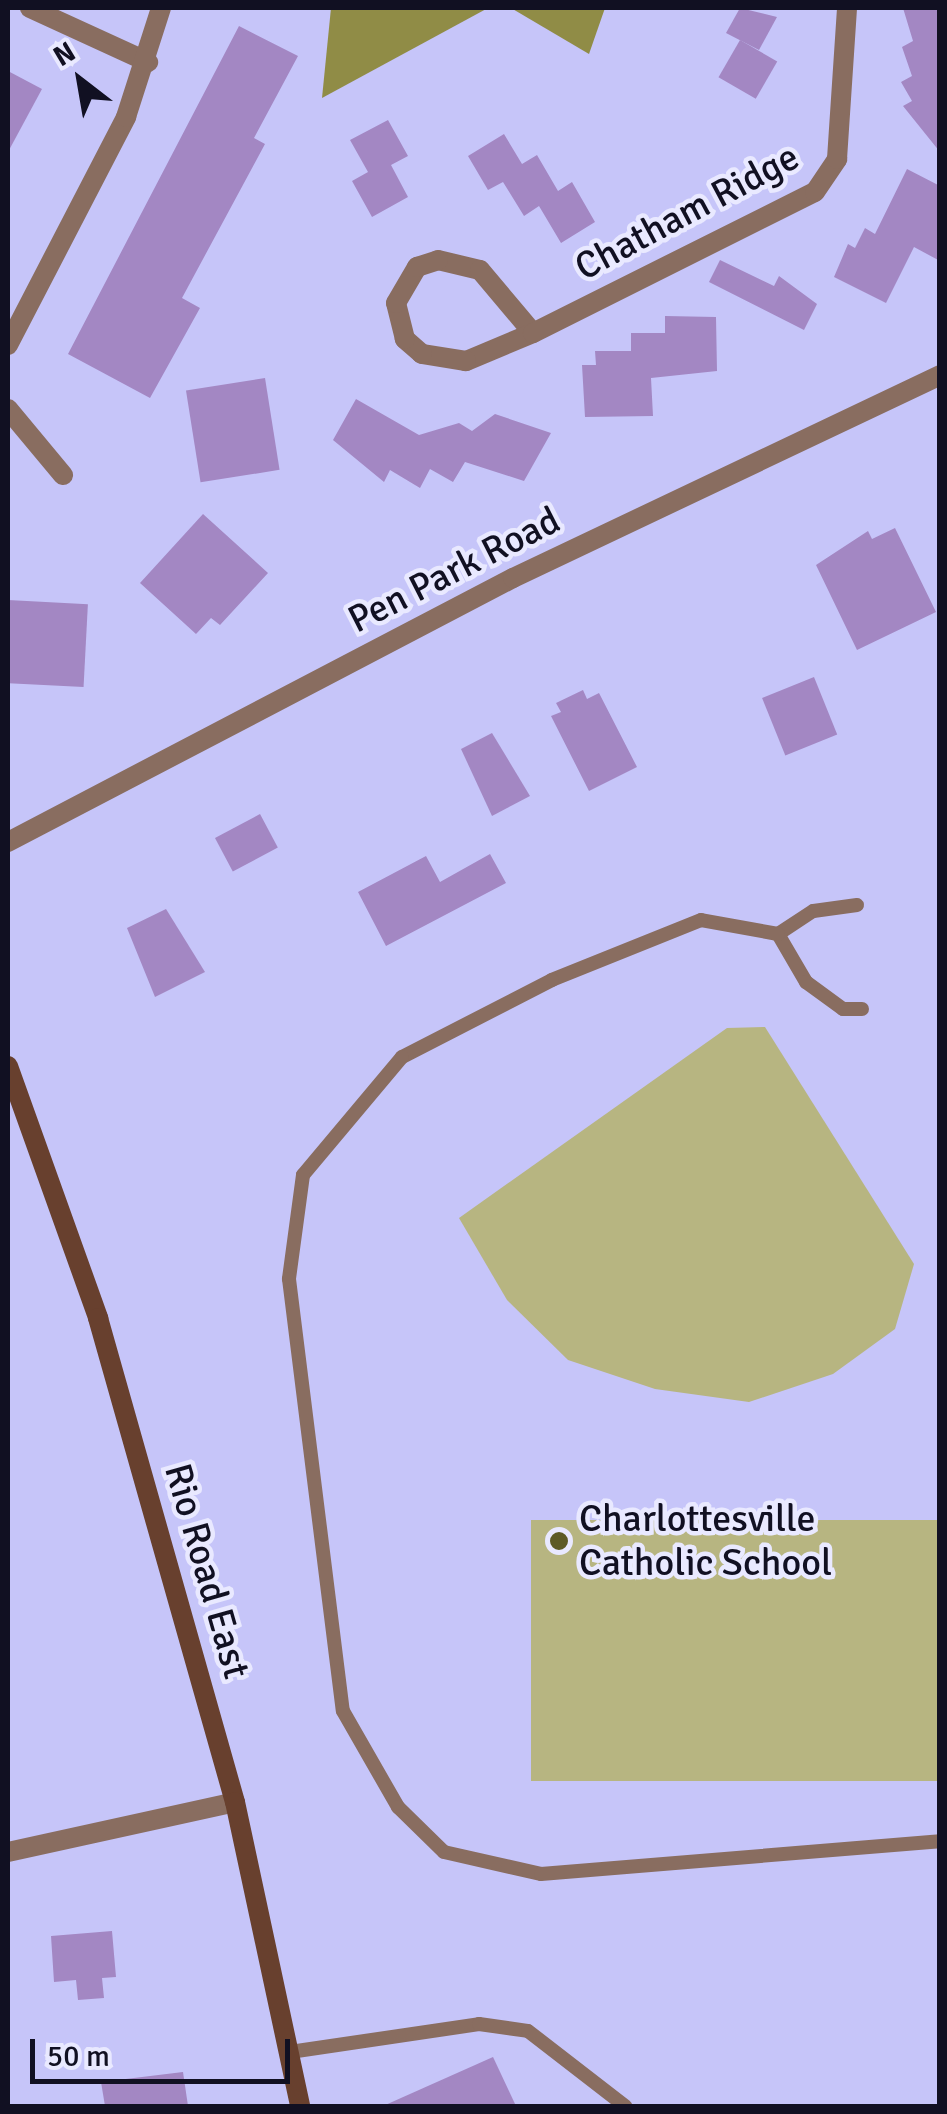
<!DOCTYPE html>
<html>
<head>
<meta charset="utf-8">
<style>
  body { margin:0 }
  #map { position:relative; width:947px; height:2114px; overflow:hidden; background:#c6c5f9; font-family:Signika,sans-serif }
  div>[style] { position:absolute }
  .green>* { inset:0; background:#b7b581; transform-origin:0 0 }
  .forest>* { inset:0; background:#908c46 }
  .building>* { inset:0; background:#a387c3; transform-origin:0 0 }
  .lane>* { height:14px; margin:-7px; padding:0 7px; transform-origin:7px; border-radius:7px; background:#896d60 }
  .street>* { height:20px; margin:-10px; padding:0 10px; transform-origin:10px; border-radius:10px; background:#896d60 }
  .secondary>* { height:20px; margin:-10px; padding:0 10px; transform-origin:10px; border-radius:10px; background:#68402e }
  .dots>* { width:28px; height:28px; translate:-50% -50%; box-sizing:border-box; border:5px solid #e9e9ff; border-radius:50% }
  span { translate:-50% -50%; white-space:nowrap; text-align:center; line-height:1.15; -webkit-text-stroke:9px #e9e9ff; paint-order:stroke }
  .street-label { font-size:38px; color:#111022 }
  .poi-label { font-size:38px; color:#111022 }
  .left { translate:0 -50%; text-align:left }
  .frame { position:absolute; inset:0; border:10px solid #111022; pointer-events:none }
  .north { position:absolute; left:30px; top:30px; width:100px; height:100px; -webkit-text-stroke:8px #e9e9ff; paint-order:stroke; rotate:329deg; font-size:28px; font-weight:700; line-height:40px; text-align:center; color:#111022 }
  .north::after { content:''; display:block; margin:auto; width:35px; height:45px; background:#111022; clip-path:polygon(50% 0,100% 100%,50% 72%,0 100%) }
  .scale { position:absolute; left:30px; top:2039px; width:260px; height:45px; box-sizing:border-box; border:5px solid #111022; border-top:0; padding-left:12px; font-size:30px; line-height:35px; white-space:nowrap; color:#111022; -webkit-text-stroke:8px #e9e9ff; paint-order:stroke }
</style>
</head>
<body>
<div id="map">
  <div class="green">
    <i style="clip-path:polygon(765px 1027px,914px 1264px,895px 1329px,833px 1374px,749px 1402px,655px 1389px,568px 1360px,507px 1300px,459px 1218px,727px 1028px)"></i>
    <i style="left:939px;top:1520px;width:261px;height:408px;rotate:90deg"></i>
  </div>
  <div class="forest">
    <i style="clip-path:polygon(331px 8px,488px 8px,322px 98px)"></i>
    <i style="clip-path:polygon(511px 8px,605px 8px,589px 54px)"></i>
  </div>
  <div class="building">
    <i style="clip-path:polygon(740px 8px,777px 17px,759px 50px,726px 33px)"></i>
    <i style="clip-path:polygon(903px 8px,940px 8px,940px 152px,903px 106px,912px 101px,901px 82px,912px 76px,902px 47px,913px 41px)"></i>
    <i style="clip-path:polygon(239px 26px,298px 56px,254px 138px,265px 144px,182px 298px,200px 308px,150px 398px,68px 354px)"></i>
    <i style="left:740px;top:40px;width:43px;height:43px;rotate:30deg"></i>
    <i style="clip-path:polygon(8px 71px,42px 89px,8px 152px)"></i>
    <i style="clip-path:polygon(388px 120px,408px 156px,391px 165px,408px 197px,372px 217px,352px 181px,368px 172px,350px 140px)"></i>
    <i style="clip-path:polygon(504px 134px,522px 164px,537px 155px,558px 191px,572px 182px,595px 222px,561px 243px,539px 206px,524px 216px,503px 182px,488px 190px,468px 156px)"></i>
    <i style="clip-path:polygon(907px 169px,940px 186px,940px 261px,914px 247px,886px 303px,834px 277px,848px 244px,855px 248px,865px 228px,875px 234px)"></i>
    <i style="clip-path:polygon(720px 260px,774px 286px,779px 276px,817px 304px,804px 330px,709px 282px)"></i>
    <i style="clip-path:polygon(665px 316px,716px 317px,717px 371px,651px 378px,653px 416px,585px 417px,582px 365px,596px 365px,595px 351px,631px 351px,631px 333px,665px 333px)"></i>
    <i style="left:265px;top:378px;width:93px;height:80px;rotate:81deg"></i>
    <i style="clip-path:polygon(356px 399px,419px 435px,459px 423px,472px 431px,495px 414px,551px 433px,524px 481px,465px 462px,453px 482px,430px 469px,420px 488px,390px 470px,384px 482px,333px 440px)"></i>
    <i style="clip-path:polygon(203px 514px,268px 573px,220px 625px,211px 618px,196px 634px,140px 583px)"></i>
    <i style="clip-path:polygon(895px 528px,936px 612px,857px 650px,816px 565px,868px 531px,872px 539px)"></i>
    <i style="left:8px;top:600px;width:80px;height:83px;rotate:3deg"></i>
    <i style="left:814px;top:677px;width:62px;height:56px;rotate:68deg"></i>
    <i style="clip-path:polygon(583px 690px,587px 699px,599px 693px,637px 767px,589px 791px,551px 716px,561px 712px,556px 703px)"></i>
    <i style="clip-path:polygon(492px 733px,530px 796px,492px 816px,461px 749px)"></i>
    <i style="left:260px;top:814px;width:38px;height:51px;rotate:62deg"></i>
    <i style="clip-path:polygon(490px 854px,506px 883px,386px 946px,358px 892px,426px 856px,440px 882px)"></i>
    <i style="clip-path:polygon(166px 909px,205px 972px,155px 997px,127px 928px)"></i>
    <i style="clip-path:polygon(112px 1931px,116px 1977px,102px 1978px,104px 1998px,78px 2000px,76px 1980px,54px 1982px,51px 1936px)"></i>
    <i style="clip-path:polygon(493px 2057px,516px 2106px,383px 2106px)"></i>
    <i style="clip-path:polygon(183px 2072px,188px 2106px,105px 2106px,101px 2082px)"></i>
  </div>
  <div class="lane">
    <i style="left:857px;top:905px;width:44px;rotate:172.2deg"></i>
    <i style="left:813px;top:911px;width:42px;rotate:146.7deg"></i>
    <i style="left:778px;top:934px;width:56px;rotate:59.7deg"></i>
    <i style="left:806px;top:982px;width:46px;rotate:36.1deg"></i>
    <i style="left:843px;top:1009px;width:19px"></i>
    <i style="left:778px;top:934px;width:78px;rotate:-169.7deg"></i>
    <i style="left:701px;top:920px;width:161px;rotate:158.1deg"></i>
    <i style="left:552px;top:980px;width:169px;rotate:152.8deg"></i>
    <i style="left:402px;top:1057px;width:154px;rotate:130deg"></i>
    <i style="left:303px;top:1175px;width:105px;rotate:97.7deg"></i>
    <i style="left:289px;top:1279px;width:435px;rotate:82.9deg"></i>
    <i style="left:343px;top:1711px;width:111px;rotate:60.2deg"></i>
    <i style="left:398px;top:1807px;width:64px;rotate:44.4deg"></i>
    <i style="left:444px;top:1852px;width:99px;rotate:12.8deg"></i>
    <i style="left:541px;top:1874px;width:400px;rotate:-4.7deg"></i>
    <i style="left:290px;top:2052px;width:191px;rotate:-8.4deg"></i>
    <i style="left:479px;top:2024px;width:49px;rotate:8.1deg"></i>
    <i style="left:528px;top:2031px;width:123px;rotate:37.7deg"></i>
  </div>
  <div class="street">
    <i style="left:30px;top:8px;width:130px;rotate:24.6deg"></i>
    <i style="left:438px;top:260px;width:43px;rotate:13.4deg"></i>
    <i style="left:480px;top:270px;width:82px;rotate:49.9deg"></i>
    <i style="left:533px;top:333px;width:73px;rotate:157.3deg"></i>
    <i style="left:466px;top:361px;width:45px;rotate:-171deg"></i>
    <i style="left:422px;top:354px;width:23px;rotate:-139deg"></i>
    <i style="left:405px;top:339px;width:37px;rotate:-104deg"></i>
    <i style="left:396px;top:303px;width:42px;rotate:-59.7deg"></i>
    <i style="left:417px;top:267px;width:22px;rotate:-18deg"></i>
    <i style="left:533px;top:333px;width:315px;rotate:-26.6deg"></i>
    <i style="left:815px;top:192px;width:40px;rotate:-56deg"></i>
    <i style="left:837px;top:159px;width:151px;rotate:-86.2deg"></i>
    <i style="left:8px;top:345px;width:257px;rotate:-62.6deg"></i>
    <i style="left:126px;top:117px;width:114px;rotate:-72.2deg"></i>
    <i style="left:8px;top:409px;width:86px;rotate:50.2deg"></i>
    <i style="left:8px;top:842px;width:570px;rotate:-27.6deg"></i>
    <i style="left:513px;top:578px;width:473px;rotate:-25.4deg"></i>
    <i style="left:8px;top:1852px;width:232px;rotate:-12.4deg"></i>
  </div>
  <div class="secondary">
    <i style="left:8px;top:1066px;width:268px;rotate:70.3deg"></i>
    <i style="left:98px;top:1318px;width:503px;rotate:74.2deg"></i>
    <i style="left:235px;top:1802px;width:311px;rotate:77.9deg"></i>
  </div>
  <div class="dots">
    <i style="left:559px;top:1541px;background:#5d5a26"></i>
  </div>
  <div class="street-label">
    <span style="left:687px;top:212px;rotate:-28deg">Chatham Ridge</span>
    <span style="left:454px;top:570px;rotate:-27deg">Pen Park Road</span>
    <span style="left:207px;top:1571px;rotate:74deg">Rio Road East</span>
  </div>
  <div class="poi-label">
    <span class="left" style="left:579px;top:1541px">Charlottesville<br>Catholic School</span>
  </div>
  <div class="frame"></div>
  <div class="north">N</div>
  <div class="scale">50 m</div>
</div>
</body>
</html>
